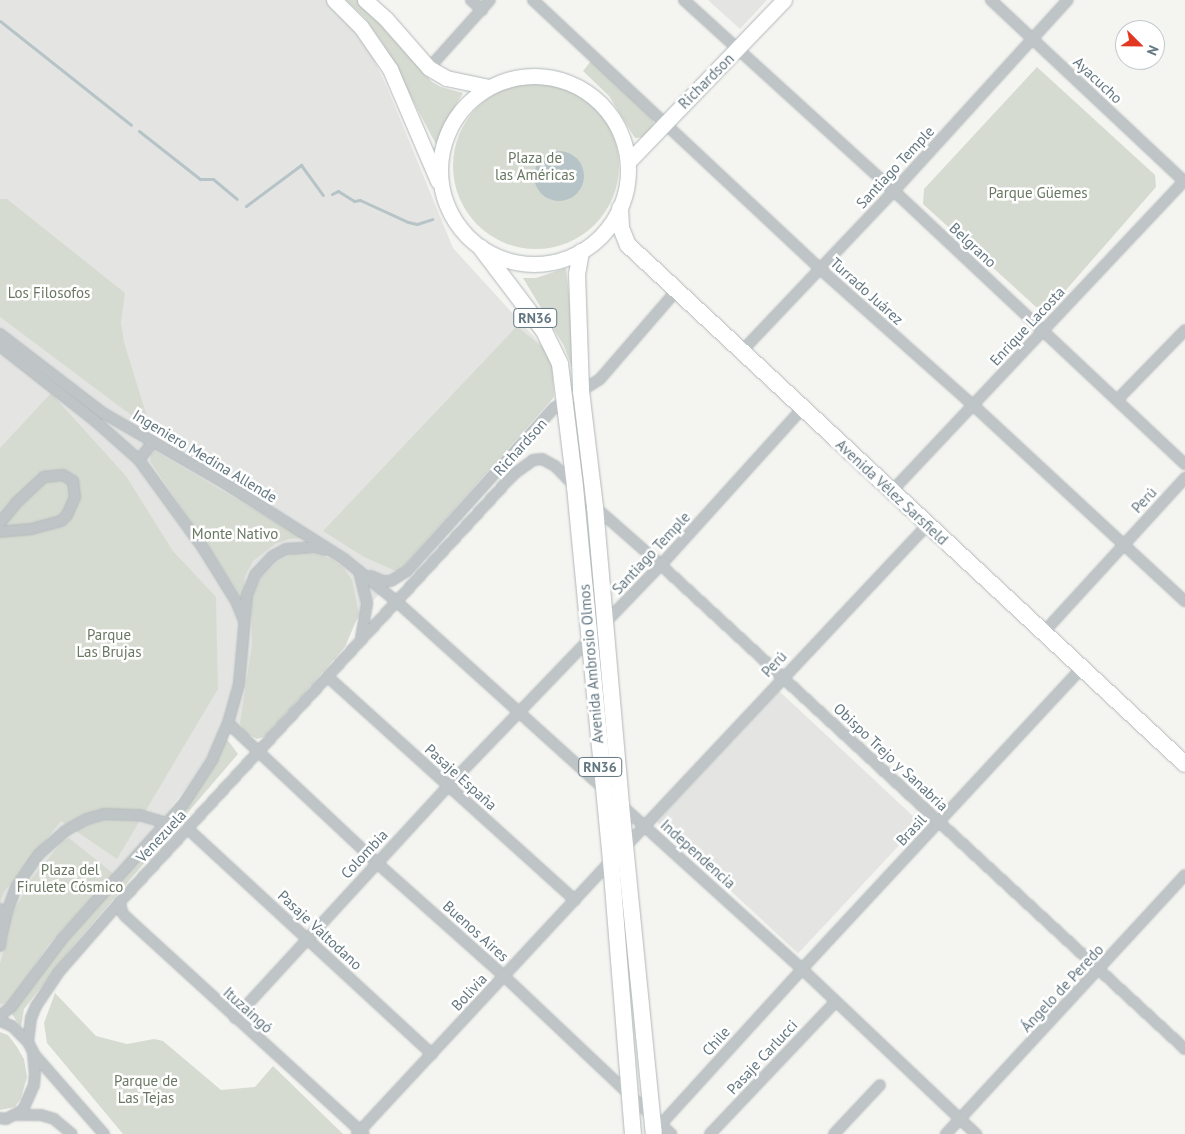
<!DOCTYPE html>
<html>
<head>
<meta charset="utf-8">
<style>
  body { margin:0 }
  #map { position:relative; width:1185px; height:1134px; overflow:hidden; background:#f4f4f0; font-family:"PT Sans",sans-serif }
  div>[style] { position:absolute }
  .built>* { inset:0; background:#e4e5e3; transform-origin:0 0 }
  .green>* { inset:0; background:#d6dbd1 }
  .round { border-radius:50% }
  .water>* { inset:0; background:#b6c4c7 }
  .stream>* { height:3px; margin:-1.5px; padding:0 1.5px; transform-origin:1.5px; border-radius:1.5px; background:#b6c4c7 }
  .roads { filter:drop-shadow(0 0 1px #b1b8bb) drop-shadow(0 0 1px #b1b8bb) }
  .street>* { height:10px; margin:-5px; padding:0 5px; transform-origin:5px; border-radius:5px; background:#bfc4c6 }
  .secondary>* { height:15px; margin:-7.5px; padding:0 7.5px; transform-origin:7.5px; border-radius:7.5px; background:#fff }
  .secondary>.ring { margin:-7.5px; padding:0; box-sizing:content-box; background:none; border:15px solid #fff; border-radius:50% }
  .primary>* { height:16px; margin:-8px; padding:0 8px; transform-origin:8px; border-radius:8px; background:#fff }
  span { translate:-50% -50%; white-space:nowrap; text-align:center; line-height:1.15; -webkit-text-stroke:5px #fff; paint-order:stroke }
  .shield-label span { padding:1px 4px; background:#fff; border:1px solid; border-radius:4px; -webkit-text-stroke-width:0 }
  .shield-label { font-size:14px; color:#637781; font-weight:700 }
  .street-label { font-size:15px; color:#637781 }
  .park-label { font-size:15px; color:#697862 }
  .north { position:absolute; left:1115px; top:20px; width:50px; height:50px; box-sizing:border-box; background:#fff; border:1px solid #c1c9cd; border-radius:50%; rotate:113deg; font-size:14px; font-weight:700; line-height:20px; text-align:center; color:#637781 }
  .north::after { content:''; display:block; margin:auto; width:18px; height:22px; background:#e23721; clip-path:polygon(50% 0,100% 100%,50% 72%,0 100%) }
</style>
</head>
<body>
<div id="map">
  <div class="built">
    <i style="clip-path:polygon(0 0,327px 0,339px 9px,369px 50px,387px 87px,453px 248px,547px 351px,552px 367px,554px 397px,398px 572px,259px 734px,245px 736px,220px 731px,210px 752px,186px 788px,135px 852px,50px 946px,12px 1000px,0 1008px)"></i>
    <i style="clip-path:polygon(708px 0,767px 0,740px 29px)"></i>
    <i style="left:779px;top:691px;width:193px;height:179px;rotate:43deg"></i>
  </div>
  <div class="green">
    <i style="clip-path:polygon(346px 0,361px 0,432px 82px,441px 87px,463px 93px,447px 120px,438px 148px,383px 44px,365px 18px)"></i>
    <i style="clip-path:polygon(591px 61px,652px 115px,654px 125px,644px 137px,635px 138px,609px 96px,583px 71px)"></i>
    <i style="clip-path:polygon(1037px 67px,1155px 175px,1156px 187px,1052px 306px,1036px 307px,923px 204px,924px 189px)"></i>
    <i class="round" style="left:453px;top:83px;width:166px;height:166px"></i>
    <i style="clip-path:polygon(0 199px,7px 199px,125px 293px,121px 323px,124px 342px,151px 430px,0 317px)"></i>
    <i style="clip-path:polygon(566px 268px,577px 368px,572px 368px,564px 346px,523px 278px,536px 278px)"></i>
    <i style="clip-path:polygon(517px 326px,547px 351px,552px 367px,554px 397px,398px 572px,364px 557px,323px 531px)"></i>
    <i style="clip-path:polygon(51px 393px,126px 476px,173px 551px,216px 597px,218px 689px,117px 859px,61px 821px,4px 892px,0 903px,0 448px)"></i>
    <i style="clip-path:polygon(155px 451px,302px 538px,289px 539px,275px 544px,253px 561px,245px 576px,243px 599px,150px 461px,151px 455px)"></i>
    <i style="clip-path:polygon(306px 552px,330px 558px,343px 567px,352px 580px,359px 614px,345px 647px,271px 730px,264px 737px,257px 739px,244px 732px,240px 723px,252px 644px,251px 593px,254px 592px,261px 578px,277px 562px,294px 553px)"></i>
    <i style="clip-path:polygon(226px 738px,238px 754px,74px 945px,24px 1009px,21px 1027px,11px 1013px,55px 954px,193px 796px)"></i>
    <i style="clip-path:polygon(69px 838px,114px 874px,48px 945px,14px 997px,8px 1003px,0 1004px,0 963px,7px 940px,9px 920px,32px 878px,62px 842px)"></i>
    <i style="clip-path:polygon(55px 993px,96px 1036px,127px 1044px,154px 1039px,163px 1041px,221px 1090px,255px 1087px,273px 1066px,343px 1134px,123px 1134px,47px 1043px,44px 1023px)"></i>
    <i style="clip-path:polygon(0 1032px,8px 1035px,17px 1047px,24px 1059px,27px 1077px,21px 1098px,15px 1107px,0 1110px)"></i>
  </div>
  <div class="water">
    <i class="round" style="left:534px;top:151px;width:50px;height:50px"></i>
  </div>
  <div class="stream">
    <i style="left:0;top:21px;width:167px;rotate:38.4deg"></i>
    <i style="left:139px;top:131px;width:78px;rotate:38.2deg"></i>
    <i style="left:200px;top:179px;width:13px"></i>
    <i style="left:213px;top:179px;width:31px;rotate:40deg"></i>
    <i style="left:332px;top:194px;width:7px;rotate:-27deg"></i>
    <i style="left:338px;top:191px;width:19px;rotate:32deg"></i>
    <i style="left:354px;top:201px;width:6px;rotate:-9deg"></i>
    <i style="left:360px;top:200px;width:53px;rotate:24.6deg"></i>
    <i style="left:408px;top:222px;width:9px;rotate:13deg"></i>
    <i style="left:417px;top:224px;width:16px;rotate:-18deg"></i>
    <i style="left:246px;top:206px;width:69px;rotate:-36.7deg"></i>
    <i style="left:301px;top:165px;width:37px;rotate:54deg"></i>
  </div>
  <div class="roads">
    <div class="street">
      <i style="left:471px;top:0;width:15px;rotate:42deg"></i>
      <i style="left:533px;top:0;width:392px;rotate:43.1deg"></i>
      <i style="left:819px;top:268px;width:206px;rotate:41.7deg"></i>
      <i style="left:973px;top:405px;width:289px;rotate:42.8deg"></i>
      <i style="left:684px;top:0;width:284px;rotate:42.3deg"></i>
      <i style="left:894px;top:191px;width:399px;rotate:43.2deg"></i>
      <i style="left:991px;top:0;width:266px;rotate:43.2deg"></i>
      <i style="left:429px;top:68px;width:91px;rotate:-48.1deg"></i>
      <i style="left:0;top:334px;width:130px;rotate:37.5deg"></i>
      <i style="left:103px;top:413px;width:133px;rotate:29.9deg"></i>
      <i style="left:218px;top:479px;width:149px;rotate:32.4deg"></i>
      <i style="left:344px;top:559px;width:67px;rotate:38.9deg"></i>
      <i style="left:396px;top:601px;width:283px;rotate:42.1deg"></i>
      <i style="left:0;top:346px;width:120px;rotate:38.2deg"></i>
      <i style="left:94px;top:420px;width:60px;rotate:41.6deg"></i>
      <i style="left:139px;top:460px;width:109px;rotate:54deg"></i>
      <i style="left:203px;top:548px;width:62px;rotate:58.1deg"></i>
      <i style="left:236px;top:601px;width:22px;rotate:68deg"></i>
      <i style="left:741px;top:352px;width:222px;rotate:-46.5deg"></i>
      <i style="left:894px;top:191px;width:258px;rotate:-47.7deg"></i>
      <i style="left:1118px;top:399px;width:96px;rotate:-45.8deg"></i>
      <i style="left:139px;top:460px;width:23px;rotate:-52deg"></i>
      <i style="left:891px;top:492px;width:429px;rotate:-46.7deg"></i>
      <i style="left:0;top:523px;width:26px;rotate:-51deg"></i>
      <i style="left:16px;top:503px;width:38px;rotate:-43deg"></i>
      <i style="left:44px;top:477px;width:19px;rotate:-6deg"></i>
      <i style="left:63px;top:475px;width:12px;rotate:31deg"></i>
      <i style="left:73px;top:481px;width:16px;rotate:83deg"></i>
      <i style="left:75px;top:497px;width:20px;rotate:114deg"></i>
      <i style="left:67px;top:515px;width:8px;rotate:135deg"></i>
      <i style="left:61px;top:521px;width:30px;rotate:165deg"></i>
      <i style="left:32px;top:529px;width:32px;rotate:175deg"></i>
      <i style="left:359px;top:571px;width:34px;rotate:76deg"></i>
      <i style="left:367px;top:604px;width:34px;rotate:100deg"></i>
      <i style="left:371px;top:576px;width:12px;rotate:24deg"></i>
      <i style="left:382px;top:581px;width:9px"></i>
      <i style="left:391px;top:581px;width:19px;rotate:-32deg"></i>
      <i style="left:407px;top:571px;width:219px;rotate:-48deg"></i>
      <i style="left:554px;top:408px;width:54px;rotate:-32.2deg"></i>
      <i style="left:600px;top:379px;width:116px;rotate:-49.2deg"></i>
      <i style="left:1044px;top:632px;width:209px;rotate:-47.5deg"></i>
      <i style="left:328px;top:677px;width:333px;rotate:42.1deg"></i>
      <i style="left:228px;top:723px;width:204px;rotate:43.2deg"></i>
      <i style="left:377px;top:863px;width:170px;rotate:41.7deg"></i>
      <i style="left:504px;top:976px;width:230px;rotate:43.4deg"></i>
      <i style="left:620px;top:804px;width:246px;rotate:42.2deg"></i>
      <i style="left:802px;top:969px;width:240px;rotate:43.5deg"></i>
      <i style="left:188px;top:829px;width:332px;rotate:42.7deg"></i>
      <i style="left:624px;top:848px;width:443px;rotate:-46.8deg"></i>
      <i style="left:120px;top:902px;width:10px;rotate:79deg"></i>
      <i style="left:122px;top:912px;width:5px;rotate:53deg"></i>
      <i style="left:125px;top:916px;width:323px;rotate:42.4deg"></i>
      <i style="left:0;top:909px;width:24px;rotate:85deg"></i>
      <i style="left:2px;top:933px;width:13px;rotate:99deg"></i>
      <i style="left:2px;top:933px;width:22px;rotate:-77deg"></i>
      <i style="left:7px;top:912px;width:27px;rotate:-70deg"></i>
      <i style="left:16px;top:887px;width:40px;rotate:-55.1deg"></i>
      <i style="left:39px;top:854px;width:35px;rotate:-41deg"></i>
      <i style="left:65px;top:831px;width:25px;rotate:-29deg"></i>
      <i style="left:87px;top:819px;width:18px;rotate:-16deg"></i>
      <i style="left:104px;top:814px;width:35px;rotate:2deg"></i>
      <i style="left:139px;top:815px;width:29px;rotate:16deg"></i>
      <i style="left:0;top:1016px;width:14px;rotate:-39deg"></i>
      <i style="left:11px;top:1007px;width:85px;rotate:-53.1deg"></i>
      <i style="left:62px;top:939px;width:183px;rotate:-48.1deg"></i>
      <i style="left:184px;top:803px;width:51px;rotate:-56.9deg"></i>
      <i style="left:212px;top:760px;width:40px;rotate:-66.6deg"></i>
      <i style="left:228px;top:723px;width:41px;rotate:-74.2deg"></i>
      <i style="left:239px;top:684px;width:89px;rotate:-84.9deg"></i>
      <i style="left:247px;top:595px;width:22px;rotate:-68deg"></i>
      <i style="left:255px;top:575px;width:26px;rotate:-47deg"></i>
      <i style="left:273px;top:556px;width:15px;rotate:-28deg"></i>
      <i style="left:286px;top:549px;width:27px;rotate:-4deg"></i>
      <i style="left:313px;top:547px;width:12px;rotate:14deg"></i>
      <i style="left:235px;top:1018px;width:315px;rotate:-47.4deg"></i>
      <i style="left:448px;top:786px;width:307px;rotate:-46.1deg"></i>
      <i style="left:661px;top:565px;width:210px;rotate:-47.9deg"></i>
      <i style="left:0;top:1021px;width:13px;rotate:23deg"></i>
      <i style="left:12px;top:1026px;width:23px;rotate:45deg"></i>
      <i style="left:28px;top:1042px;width:11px;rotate:63deg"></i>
      <i style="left:33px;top:1052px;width:21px;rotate:85deg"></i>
      <i style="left:35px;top:1073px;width:12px;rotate:95deg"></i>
      <i style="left:34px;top:1085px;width:27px;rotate:114deg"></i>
      <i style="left:23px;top:1110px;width:19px;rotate:152deg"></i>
      <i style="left:6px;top:1119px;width:6px;rotate:-171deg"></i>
      <i style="left:28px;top:1042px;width:24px;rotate:-83deg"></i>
      <i style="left:31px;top:1018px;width:13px;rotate:-67deg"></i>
      <i style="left:36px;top:1006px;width:40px;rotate:-56deg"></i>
      <i style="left:58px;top:973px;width:94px;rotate:-48.9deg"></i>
      <i style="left:120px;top:902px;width:582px;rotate:-47.37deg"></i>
      <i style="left:514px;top:474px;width:24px;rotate:-36deg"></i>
      <i style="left:533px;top:460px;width:9px;rotate:-6deg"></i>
      <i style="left:542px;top:459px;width:15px;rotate:28deg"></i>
      <i style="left:555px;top:466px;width:57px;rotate:45.7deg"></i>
      <i style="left:595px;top:507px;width:88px;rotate:41.3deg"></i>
      <i style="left:661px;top:565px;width:713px;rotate:42.73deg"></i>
      <i style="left:33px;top:1053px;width:108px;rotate:48.8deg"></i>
      <i style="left:17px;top:1115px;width:24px"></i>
      <i style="left:41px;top:1115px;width:14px;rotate:17deg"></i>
      <i style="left:54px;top:1119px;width:23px;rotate:40deg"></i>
      <i style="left:653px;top:1133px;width:222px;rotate:-47.7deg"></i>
      <i style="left:802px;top:969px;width:411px;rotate:-47.1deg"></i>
      <i style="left:357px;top:1134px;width:374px;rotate:-47.1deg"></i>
      <i style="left:710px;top:1134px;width:183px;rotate:-46.5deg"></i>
      <i style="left:834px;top:1134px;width:67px;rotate:-46.8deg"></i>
      <i style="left:946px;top:1134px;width:352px;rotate:-47.3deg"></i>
    </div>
    <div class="secondary">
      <i style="left:334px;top:0;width:38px;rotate:45deg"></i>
      <i style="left:361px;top:27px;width:51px;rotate:55.4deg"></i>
      <i style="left:390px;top:69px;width:122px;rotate:66.8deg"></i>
      <i style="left:365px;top:0;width:28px;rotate:42deg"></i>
      <i style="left:386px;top:19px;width:65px;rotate:48.7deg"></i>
      <i style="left:429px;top:68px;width:20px;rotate:30deg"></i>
      <i style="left:446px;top:78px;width:44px;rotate:11.8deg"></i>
      <i class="ring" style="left:440px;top:76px;width:173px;height:173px"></i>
      <i style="left:628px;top:162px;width:225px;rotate:-46.1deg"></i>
    </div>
    <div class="primary">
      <i style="left:620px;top:208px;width:20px;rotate:87deg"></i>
      <i style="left:621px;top:228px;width:18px;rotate:68deg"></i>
      <i style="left:628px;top:245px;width:761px;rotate:42.98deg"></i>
      <i style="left:481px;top:248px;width:104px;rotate:52.8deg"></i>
      <i style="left:544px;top:331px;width:37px;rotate:64deg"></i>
      <i style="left:560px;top:364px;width:124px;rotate:83deg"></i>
      <i style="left:575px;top:487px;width:376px;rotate:84.5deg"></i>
      <i style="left:611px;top:861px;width:274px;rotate:85.4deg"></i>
      <i style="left:581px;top:252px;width:22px;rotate:100deg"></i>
      <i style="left:577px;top:274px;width:117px;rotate:88deg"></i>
      <i style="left:581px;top:391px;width:117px;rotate:83.1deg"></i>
      <i style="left:595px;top:507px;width:299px;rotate:85deg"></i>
      <i style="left:621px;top:805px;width:331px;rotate:84.3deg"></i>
    </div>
  </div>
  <div class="shield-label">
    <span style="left:535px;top:318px">RN36</span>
    <span style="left:600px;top:767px">RN36</span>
  </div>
  <div class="street-label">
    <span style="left:1098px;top:80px;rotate:43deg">Ayacucho</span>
    <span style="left:706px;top:81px;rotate:-45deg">Richardson</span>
    <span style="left:895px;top:167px;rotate:-47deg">Santiago Temple</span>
    <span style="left:973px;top:245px;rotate:43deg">Belgrano</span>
    <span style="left:867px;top:291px;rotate:42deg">Turrado Juárez</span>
    <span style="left:1027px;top:326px;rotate:-47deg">Enrique Lacosta</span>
    <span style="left:520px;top:447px;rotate:-48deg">Richardson</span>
    <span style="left:205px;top:456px;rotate:31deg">Ingeniero Medina Allende</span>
    <span style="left:892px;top:492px;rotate:43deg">Avenida Vélez Sarsfield</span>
    <span style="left:1144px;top:500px;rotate:-47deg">Perú</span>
    <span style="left:651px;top:553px;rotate:-47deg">Santiago Temple</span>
    <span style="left:591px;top:664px;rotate:-95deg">Avenida Ambrosio Olmos</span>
    <span style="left:774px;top:664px;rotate:-47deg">Perú</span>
    <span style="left:891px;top:757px;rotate:43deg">Obispo Trejo y Sanabria</span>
    <span style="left:461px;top:777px;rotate:42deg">Pasaje España</span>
    <span style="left:911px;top:830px;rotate:-47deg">Brasil</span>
    <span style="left:161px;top:836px;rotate:-47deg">Venezuela</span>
    <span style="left:364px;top:854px;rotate:-47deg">Colombia</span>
    <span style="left:698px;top:854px;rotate:42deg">Independencia</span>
    <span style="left:320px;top:930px;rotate:43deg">Pasaje Valtodano</span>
    <span style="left:476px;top:931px;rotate:42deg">Buenos Aires</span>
    <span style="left:1062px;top:988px;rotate:-47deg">Ángelo de Peredo</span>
    <span style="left:469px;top:992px;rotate:-47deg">Bolivia</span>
    <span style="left:248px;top:1010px;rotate:42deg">Ituzaingó</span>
    <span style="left:716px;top:1041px;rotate:-48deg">Chile</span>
    <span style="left:762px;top:1057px;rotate:-47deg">Pasaje Carlucci</span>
  </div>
  <div class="park-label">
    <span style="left:535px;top:166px">Plaza de<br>las Américas</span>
    <span style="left:1038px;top:193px">Parque Güemes</span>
    <span style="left:49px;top:293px">Los Filosofos</span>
    <span style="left:235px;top:534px">Monte Nativo</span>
    <span style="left:109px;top:643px">Parque<br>Las Brujas</span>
    <span style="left:70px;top:878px">Plaza del<br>Firulete Cósmico</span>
    <span style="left:146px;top:1089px">Parque de<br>Las Tejas</span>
  </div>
  <div class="north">N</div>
</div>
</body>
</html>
